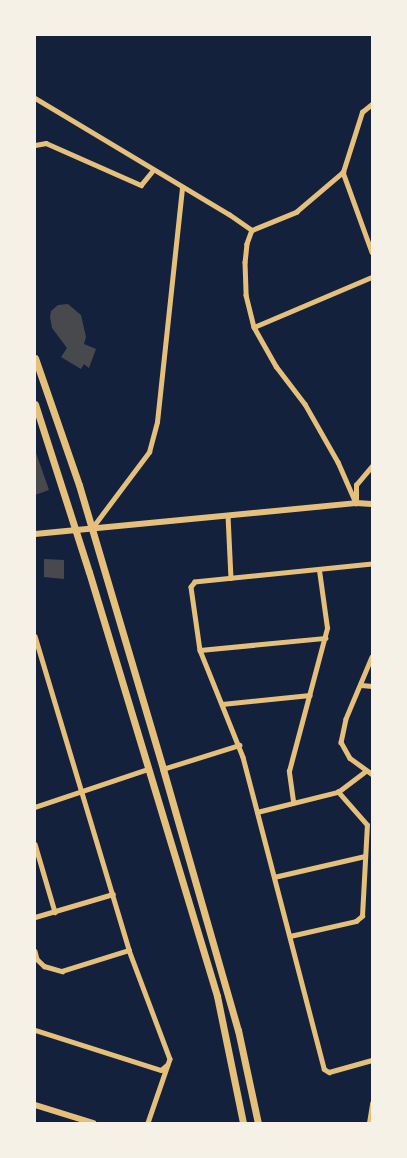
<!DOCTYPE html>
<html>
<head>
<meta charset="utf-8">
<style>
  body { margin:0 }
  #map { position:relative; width:407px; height:1158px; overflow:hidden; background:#14213d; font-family:Spectral,serif }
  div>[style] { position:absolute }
  .building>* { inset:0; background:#48494c }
  .minor>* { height:4.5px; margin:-2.25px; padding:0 2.25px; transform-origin:2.25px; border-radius:2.25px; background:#e5c07b }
  .tertiary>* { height:5.5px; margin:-2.75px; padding:0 2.75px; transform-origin:2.75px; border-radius:2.75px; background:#e5c07b }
  .secondary>* { height:6px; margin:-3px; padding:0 3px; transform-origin:3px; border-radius:3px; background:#e5c07b }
  .primary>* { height:7px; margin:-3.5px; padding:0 3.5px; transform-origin:3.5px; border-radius:3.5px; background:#e5c07b }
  span { translate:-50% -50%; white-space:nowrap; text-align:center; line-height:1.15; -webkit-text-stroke:4px #f6f1e7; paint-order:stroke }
  .frame { position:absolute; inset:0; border:36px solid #f6f1e7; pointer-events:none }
</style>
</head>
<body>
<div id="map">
  <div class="building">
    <i style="clip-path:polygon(68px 304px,81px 315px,86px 337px,84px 344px,96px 349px,89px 368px,84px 364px,81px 369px,61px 357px,67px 348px,52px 328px,50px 317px,51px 311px,58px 305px)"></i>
    <i style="clip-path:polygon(35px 450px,49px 490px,35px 495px)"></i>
    <i style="clip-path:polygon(44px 559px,64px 560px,64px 579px,44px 577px)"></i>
  </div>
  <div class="minor">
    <i style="left:35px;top:98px;width:226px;rotate:30.9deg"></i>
    <i style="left:229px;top:214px;width:28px;rotate:35deg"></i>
    <i style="left:252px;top:230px;width:48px;rotate:-22.2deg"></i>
    <i style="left:296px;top:212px;width:62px;rotate:-40.4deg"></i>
    <i style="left:343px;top:172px;width:85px;rotate:70.1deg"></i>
    <i style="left:35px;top:145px;width:11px;rotate:-10deg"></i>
    <i style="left:46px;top:143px;width:104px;rotate:23.9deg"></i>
    <i style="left:141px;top:185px;width:19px;rotate:-51deg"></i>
    <i style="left:343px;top:172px;width:63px;rotate:-72.4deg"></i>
    <i style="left:362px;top:112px;width:13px;rotate:-39deg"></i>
    <i style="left:252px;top:230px;width:15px;rotate:110deg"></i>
    <i style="left:247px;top:244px;width:18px;rotate:96deg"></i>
    <i style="left:245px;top:262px;width:33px;rotate:88deg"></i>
    <i style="left:246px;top:295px;width:33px;rotate:76deg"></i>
    <i style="left:254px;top:327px;width:45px;rotate:60.6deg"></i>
    <i style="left:276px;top:366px;width:48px;rotate:52.7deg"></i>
    <i style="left:305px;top:404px;width:67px;rotate:60.4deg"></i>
    <i style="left:338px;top:462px;width:45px;rotate:66.3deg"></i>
    <i style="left:254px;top:327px;width:128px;rotate:-23deg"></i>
    <i style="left:356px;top:499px;width:14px;rotate:-90deg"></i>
    <i style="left:356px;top:485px;width:25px;rotate:-50deg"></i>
    <i style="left:228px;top:515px;width:63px;rotate:87.3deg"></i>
    <i style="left:92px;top:528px;width:95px;rotate:-53.1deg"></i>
    <i style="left:149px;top:452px;width:31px;rotate:-75deg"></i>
    <i style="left:157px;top:422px;width:236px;rotate:-83.9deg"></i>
    <i style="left:372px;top:564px;width:178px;rotate:174.2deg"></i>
    <i style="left:195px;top:582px;width:6px;rotate:129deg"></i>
    <i style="left:191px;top:587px;width:64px;rotate:81.9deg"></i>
    <i style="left:200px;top:650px;width:115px;rotate:68.1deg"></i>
    <i style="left:243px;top:757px;width:322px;rotate:75.4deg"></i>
    <i style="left:324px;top:1069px;width:6px;rotate:31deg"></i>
    <i style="left:329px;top:1072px;width:45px;rotate:-15.6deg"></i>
    <i style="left:35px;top:636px;width:328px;rotate:73.3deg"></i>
    <i style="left:129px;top:950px;width:116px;rotate:69.4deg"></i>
    <i style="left:170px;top:1059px;width:68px;rotate:109deg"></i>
    <i style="left:200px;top:650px;width:126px;rotate:-5.5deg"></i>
    <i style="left:372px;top:657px;width:67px;rotate:112.8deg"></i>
    <i style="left:346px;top:719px;width:24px;rotate:102deg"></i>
    <i style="left:341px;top:742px;width:18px;rotate:61deg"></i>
    <i style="left:350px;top:758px;width:27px;rotate:36deg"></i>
    <i style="left:361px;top:685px;width:11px;rotate:5deg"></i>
    <i style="left:222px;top:704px;width:88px;rotate:-5.8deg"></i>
    <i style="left:163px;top:769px;width:80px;rotate:-17.5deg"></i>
    <i style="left:293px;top:801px;width:30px;rotate:-98deg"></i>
    <i style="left:289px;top:771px;width:148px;rotate:-75.1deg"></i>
    <i style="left:327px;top:628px;width:59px;rotate:-97.9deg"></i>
    <i style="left:35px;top:807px;width:119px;rotate:-18.6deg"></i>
    <i style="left:257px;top:812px;width:83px;rotate:-13.9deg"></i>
    <i style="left:338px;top:792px;width:35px;rotate:-37deg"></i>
    <i style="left:35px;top:844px;width:71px;rotate:73.6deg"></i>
    <i style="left:274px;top:877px;width:93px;rotate:-13deg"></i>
    <i style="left:35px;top:917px;width:81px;rotate:-16.4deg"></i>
    <i style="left:290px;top:936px;width:68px;rotate:-12.8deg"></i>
    <i style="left:356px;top:921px;width:8px;rotate:-40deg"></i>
    <i style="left:362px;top:916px;width:91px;rotate:-86.9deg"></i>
    <i style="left:367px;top:825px;width:44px;rotate:-131.3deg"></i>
    <i style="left:35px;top:951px;width:8px;rotate:76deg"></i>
    <i style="left:37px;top:959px;width:10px;rotate:45deg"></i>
    <i style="left:44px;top:966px;width:19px;rotate:16deg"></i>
    <i style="left:62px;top:971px;width:70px;rotate:-17.4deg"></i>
    <i style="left:35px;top:1030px;width:132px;rotate:17.6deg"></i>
    <i style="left:161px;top:1070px;width:8px;rotate:-40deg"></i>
    <i style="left:369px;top:1123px;width:20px;rotate:-81deg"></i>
  </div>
  <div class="tertiary">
    <i style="left:35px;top:1105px;width:61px;rotate:17.2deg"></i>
  </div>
  <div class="secondary">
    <i style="left:35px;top:534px;width:322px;rotate:-5.5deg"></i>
    <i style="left:356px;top:503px;width:16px;rotate:4deg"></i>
  </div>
  <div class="primary">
    <i style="left:35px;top:358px;width:134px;rotate:70.9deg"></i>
    <i style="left:79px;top:485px;width:296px;rotate:73.5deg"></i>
    <i style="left:163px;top:769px;width:272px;rotate:74deg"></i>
    <i style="left:238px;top:1030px;width:95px;rotate:77.9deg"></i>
    <i style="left:35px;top:404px;width:176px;rotate:72.2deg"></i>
    <i style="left:89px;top:572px;width:443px;rotate:73.2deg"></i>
    <i style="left:217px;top:996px;width:130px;rotate:78.4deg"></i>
  </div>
  <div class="frame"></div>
</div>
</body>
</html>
